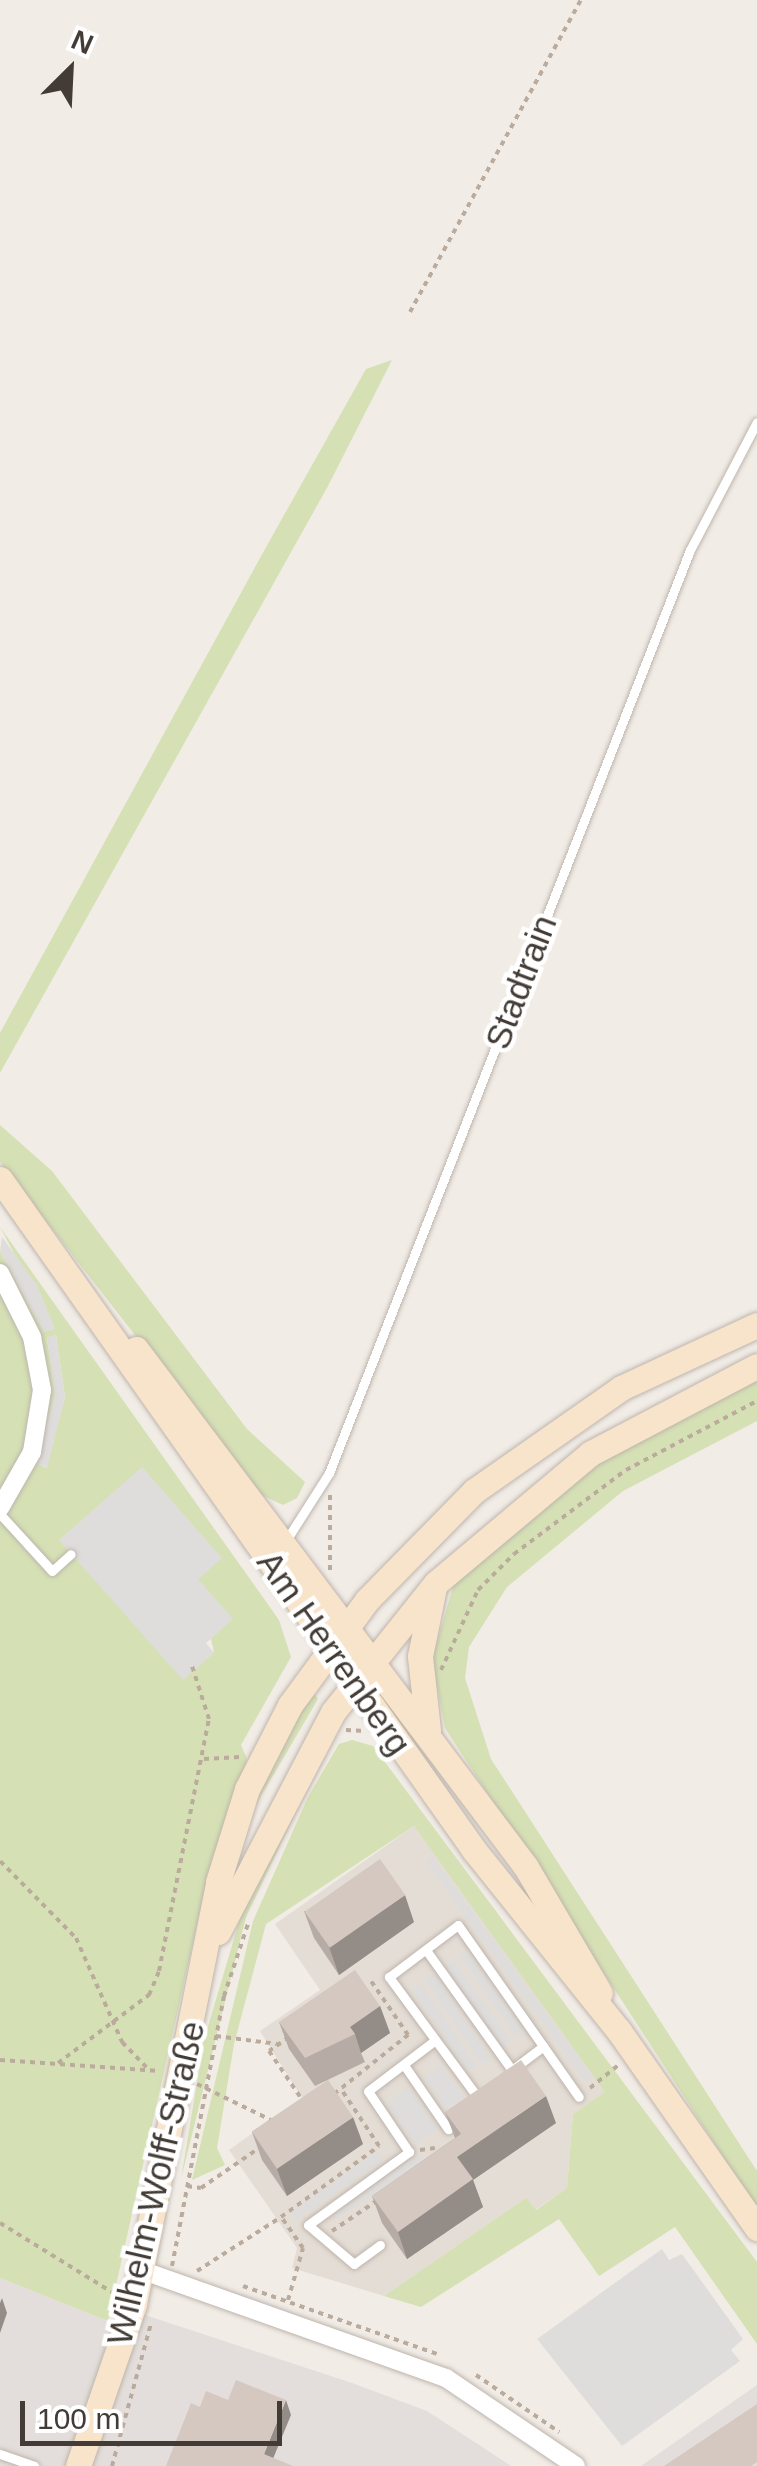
<!DOCTYPE html>
<html>
<head>
<meta charset="utf-8">
<style>
  body { margin:0 }
  #map { position:relative; width:757px; height:2466px; overflow:hidden; background:#f1ece6; font-family:Helvetica,sans-serif }
  div>[style] { position:absolute }
  .residential>* { inset:0; background:#e4ddd5 }
  .industrial>* { inset:0; background:#e3dedb }
  .green>* { inset:0; background:#d5e1b4 }
  .parking>* { inset:0; background:#dfdddb; transform-origin:0 0 }
  .path>* { height:4px; margin-top:-2px; transform-origin:0; background:repeating-linear-gradient(90deg,#bbab9d 0 5px,transparent 0 10px) }
  .roads { filter:drop-shadow(0 0 2px #beb5ad) drop-shadow(0 0 2px #beb5ad) }
  .lane>* { height:9px; margin:-4.5px; padding:0 4.5px; transform-origin:4.5px; border-radius:4.5px; background:#fff }
  .street>* { height:18px; margin:-9px; padding:0 9px; transform-origin:9px; border-radius:9px; background:#fff }
  .secondary>* { height:25px; margin:-12.5px; padding:0 12.5px; transform-origin:12.5px; border-radius:12.5px; background:#f8e4ca }
  .wall>* { inset:0; background:#b6aca5 }
  .shaded-wall>* { inset:0; background:#948c86 }
  .building>* { inset:0; background:#d4c8c0; transform-origin:0 0 }
  span { translate:-50% -50%; white-space:nowrap; text-align:center; line-height:1.15; -webkit-text-stroke:9px #fff; paint-order:stroke }
  .street-label { font-size:35px; color:#433c36 }
  .north { position:absolute; left:20px; top:20px; width:100px; height:100px; -webkit-text-stroke:8px #fff; paint-order:stroke; rotate:24deg; font-size:28px; font-weight:700; line-height:40px; text-align:center; color:#433c36 }
  .north::after { content:''; display:block; margin:auto; width:35px; height:45px; background:#433c36; clip-path:polygon(50% 0,100% 100%,50% 72%,0 100%) }
  .scale { position:absolute; left:20px; top:2401px; width:262px; height:45px; box-sizing:border-box; border:5px solid #433c36; border-top:0; padding-left:12px; font-size:30px; line-height:35px; white-space:nowrap; color:#433c36; -webkit-text-stroke:8px #fff; paint-order:stroke }
</style>
</head>
<body>
<div id="map">
  <div class="residential">
    <i style="clip-path:polygon(414px 1826px,606px 2092px,573px 2114px,567px 2188px,535px 2210px,525px 2199px,384px 2296px,292px 2268px,297px 2248px,229px 2150px,302px 2098px,260px 2031px,320px 1990px,275px 1924px)"></i>
  </div>
  <div class="industrial">
    <i style="clip-path:polygon(0 2278px,108px 2321px,139px 2330px,145px 2315px,352px 2383px,427px 2411px,511px 2466px,0 2466px)"></i>
    <i style="clip-path:polygon(757px 2385px,757px 2466px,641px 2466px)"></i>
  </div>
  <div class="green">
    <i style="clip-path:polygon(392px 360px,328px 486px,0 1073px,0 1033px,265px 549px,366px 369px)"></i>
    <i style="clip-path:polygon(0 1125px,52px 1171px,247px 1429px,305px 1482px,297px 1498px,283px 1505px,259px 1494px,0 1162px)"></i>
    <i style="clip-path:polygon(evenodd,0 1227px,279px 1620px,291px 1657px,241px 1745px,247px 1759px,205px 1889px,108px 2321px,0 2278px,0 1251px,44px 1331px,54px 1328px,0 1227px,56px 1335px,65px 1397px,46px 1468px,37px 1463px,55px 1395px,47px 1338px,56px 1335px,0 1227px,59px 1540px,221px 1558px,197px 1579px,214px 1652px,59px 1540px)"></i>
    <i style="clip-path:polygon(757px 1378px,757px 1421px,623px 1491px,507px 1587px,469px 1647px,465px 1678px,491px 1759px,757px 2171px,757px 2209px,445px 1728px,432px 1659px,454px 1583px,507px 1531px,611px 1454px)"></i>
    <i style="clip-path:polygon(312px 1689px,318px 1699px,237px 1837px)"></i>
    <i style="clip-path:polygon(337px 1727px,246px 1917px,181px 2179px,204px 2040px,241px 1915px)"></i>
    <i style="clip-path:polygon(352px 1740px,373px 1746px,757px 2262px,757px 2344px,675px 2227px,599px 2276px,559px 2219px,421px 2307px,384px 2296px,526px 2198px,536px 2210px,567px 2188px,573px 2114px,605px 2092px,414px 1826px,266px 1924px,234px 2044px,217px 2148px,225px 2165px,192px 2180px,253px 1921px,308px 1797px,339px 1744px)"></i>
  </div>
  <div class="parking">
    <i style="clip-path:polygon(2px 1237px,37px 1285px,55px 1329px,44px 1332px,0 1251px)"></i>
    <i style="clip-path:polygon(56px 1335px,65px 1397px,47px 1468px,36px 1463px,55px 1395px,47px 1337px)"></i>
    <i style="clip-path:polygon(142px 1467px,222px 1558px,198px 1579px,233px 1619px,206px 1643px,214px 1653px,183px 1680px,59px 1540px)"></i>
    <i style="left:433px;top:1857px;width:273px;height:9px;rotate:54deg"></i>
    <i style="left:467px;top:1950px;width:101px;height:10px;rotate:55deg"></i>
    <i style="left:454px;top:1960px;width:101px;height:11px;rotate:55deg"></i>
    <i style="left:434px;top:1974px;width:101px;height:11px;rotate:56deg"></i>
    <i style="left:421px;top:1983px;width:101px;height:11px;rotate:56deg"></i>
    <i style="left:440px;top:2065px;width:50px;height:21px;rotate:53deg"></i>
    <i style="left:408px;top:2087px;width:51px;height:27px;rotate:54deg"></i>
    <i style="left:378px;top:2151px;width:11px;height:107px;rotate:56deg"></i>
    <i style="left:419px;top:2156px;width:9px;height:104px;rotate:58deg"></i>
    <i style="clip-path:polygon(662px 2249px,669px 2260px,682px 2254px,743px 2339px,731px 2350px,740px 2361px,622px 2446px,537px 2339px)"></i>
  </div>
  <div class="path">
    <i style="left:410px;top:312px;width:356px;rotate:-61.3deg"></i>
    <i style="left:330px;top:1495px;width:76px;rotate:90deg"></i>
    <i style="left:441px;top:1670px;width:88px;rotate:-65.2deg"></i>
    <i style="left:478px;top:1590px;width:51px;rotate:-45deg"></i>
    <i style="left:514px;top:1554px;width:140px;rotate:-36.9deg"></i>
    <i style="left:626px;top:1470px;width:148px;rotate:-27.8deg"></i>
    <i style="left:346px;top:1730px;width:19px;rotate:3deg"></i>
    <i style="left:204px;top:1759px;width:36px;rotate:-3deg"></i>
    <i style="left:0;top:1861px;width:108px;rotate:45.4deg"></i>
    <i style="left:76px;top:1938px;width:114px;rotate:66.1deg"></i>
    <i style="left:122px;top:2042px;width:36px;rotate:46deg"></i>
    <i style="left:216px;top:2036px;width:63px;rotate:7.4deg"></i>
    <i style="left:289px;top:2037px;width:24px;rotate:145deg"></i>
    <i style="left:269px;top:2051px;width:60px;rotate:55.8deg"></i>
    <i style="left:0;top:2060px;width:160px;rotate:3.9deg"></i>
    <i style="left:58px;top:2063px;width:114px;rotate:-36.8deg"></i>
    <i style="left:149px;top:1995px;width:26px;rotate:-67deg"></i>
    <i style="left:159px;top:1971px;width:257px;rotate:-78.8deg"></i>
    <i style="left:209px;top:1719px;width:56px;rotate:-107.8deg"></i>
    <i style="left:197px;top:2084px;width:85px;rotate:26deg"></i>
    <i style="left:590px;top:2088px;width:36px;rotate:-39deg"></i>
    <i style="left:334px;top:2094px;width:95px;rotate:-38.6deg"></i>
    <i style="left:408px;top:2035px;width:65px;rotate:-124.4deg"></i>
    <i style="left:420px;top:2150px;width:15px;rotate:-8deg"></i>
    <i style="left:187px;top:2186px;width:14px;rotate:8deg"></i>
    <i style="left:201px;top:2188px;width:70px;rotate:-34.6deg"></i>
    <i style="left:0;top:2223px;width:135px;rotate:31.7deg"></i>
    <i style="left:332px;top:2231px;width:55px;rotate:-34deg"></i>
    <i style="left:172px;top:2266px;width:275px;rotate:-79.1deg"></i>
    <i style="left:224px;top:1996px;width:76px;rotate:-71.6deg"></i>
    <i style="left:197px;top:2271px;width:100px;rotate:-32.7deg"></i>
    <i style="left:243px;top:2286px;width:206px;rotate:19.3deg"></i>
    <i style="left:288px;top:2300px;width:54px;rotate:-73.9deg"></i>
    <i style="left:303px;top:2248px;width:38px;rotate:-125deg"></i>
    <i style="left:281px;top:2217px;width:121px;rotate:-35.9deg"></i>
    <i style="left:379px;top:2146px;width:69px;rotate:-123.7deg"></i>
    <i style="left:476px;top:2375px;width:101px;rotate:34.5deg"></i>
    <i style="left:112px;top:2466px;width:148px;rotate:-74.7deg"></i>
  </div>
  <div class="roads">
    <div class="lane">
      <i style="left:0;top:1514px;width:77px;rotate:47.6deg"></i>
      <i style="left:52px;top:1571px;width:25px;rotate:-42deg"></i>
      <i style="left:285px;top:1542px;width:82px;rotate:-57.5deg"></i>
      <i style="left:329px;top:1473px;width:991px;rotate:-68.64deg"></i>
      <i style="left:690px;top:550px;width:144px;rotate:-62.4deg"></i>
      <i style="left:426px;top:1950px;width:148px;rotate:54.4deg"></i>
      <i style="left:404px;top:2065px;width:78px;rotate:55.5deg"></i>
      <i style="left:513px;top:2069px;width:38px;rotate:-37deg"></i>
      <i style="left:476px;top:2095px;width:147px;rotate:-126.4deg"></i>
      <i style="left:389px;top:1977px;width:86px;rotate:-37deg"></i>
      <i style="left:458px;top:1925px;width:210px;rotate:54.9deg"></i>
      <i style="left:380px;top:2245px;width:32px;rotate:144deg"></i>
      <i style="left:354px;top:2264px;width:60px;rotate:-139.7deg"></i>
      <i style="left:308px;top:2225px;width:125px;rotate:-35.9deg"></i>
      <i style="left:409px;top:2152px;width:73px;rotate:-123.9deg"></i>
      <i style="left:368px;top:2091px;width:83px;rotate:-37.1deg"></i>
      <i style="left:0;top:2454px;width:36px;rotate:19deg"></i>
    </div>
    <div class="street">
      <i style="left:0;top:1273px;width:72px;rotate:63.4deg"></i>
      <i style="left:32px;top:1337px;width:54px;rotate:79.3deg"></i>
      <i style="left:42px;top:1390px;width:63px;rotate:99.2deg"></i>
      <i style="left:32px;top:1452px;width:64px;rotate:119.7deg"></i>
      <i style="left:141px;top:2270px;width:324px;rotate:19.5deg"></i>
      <i style="left:446px;top:2378px;width:157px;rotate:34.1deg"></i>
    </div>
    <div class="secondary">
      <i style="left:0;top:1179px;width:822px;rotate:54.76deg"></i>
      <i style="left:474px;top:1850px;width:232px;rotate:51.3deg"></i>
      <i style="left:619px;top:2031px;width:241px;rotate:55deg"></i>
      <i style="left:136px;top:1349px;width:648px;rotate:53.02deg"></i>
      <i style="left:526px;top:1867px;width:146px;rotate:59.6deg"></i>
      <i style="left:428px;top:1730px;width:74px;rotate:-96.2deg"></i>
      <i style="left:420px;top:1656px;width:70px;rotate:-78.5deg"></i>
      <i style="left:218px;top:1932px;width:248px;rotate:-62.4deg"></i>
      <i style="left:333px;top:1712px;width:165px;rotate:-51.4deg"></i>
      <i style="left:436px;top:1583px;width:202px;rotate:-40deg"></i>
      <i style="left:591px;top:1453px;width:187px;rotate:-27.7deg"></i>
      <i style="left:78px;top:2466px;width:171px;rotate:-70.9deg"></i>
      <i style="left:134px;top:2304px;width:430px;rotate:-78.7deg"></i>
      <i style="left:218px;top:1882px;width:97px;rotate:-72.7deg"></i>
      <i style="left:247px;top:1789px;width:94px;rotate:-62.9deg"></i>
      <i style="left:290px;top:1705px;width:130px;rotate:-53.7deg"></i>
      <i style="left:367px;top:1600px;width:153px;rotate:-45.5deg"></i>
      <i style="left:474px;top:1491px;width:179px;rotate:-35deg"></i>
      <i style="left:621px;top:1388px;width:150px;rotate:-24.9deg"></i>
    </div>
  </div>
  <div class="wall">
    <i style="clip-path:polygon(304px 1911px,414px 1922px,339px 1975px,314px 1938px)"></i>
    <i style="clip-path:polygon(380px 2006px,390px 2033px,361px 2053px,365px 2062px,315px 2086px,289px 2049px,279px 2022px)"></i>
    <i style="clip-path:polygon(445px 2112px,556px 2123px,473px 2180px,483px 2207px,407px 2259px,382px 2223px,372px 2196px,455px 2138px)"></i>
    <i style="clip-path:polygon(252px 2132px,363px 2144px,287px 2196px,262px 2160px)"></i>
  </div>
  <div class="shaded-wall">
    <i style="clip-path:polygon(405px 1895px,414px 1922px,339px 1975px,329px 1947px)"></i>
    <i style="clip-path:polygon(380px 2006px,390px 2033px,361px 2053px,355px 2034px,350px 2027px)"></i>
    <i style="clip-path:polygon(546px 2096px,556px 2123px,473px 2180px,483px 2207px,407px 2259px,398px 2232px,457px 2157px)"></i>
    <i style="clip-path:polygon(353px 2117px,363px 2144px,287px 2196px,277px 2169px)"></i>
    <i style="clip-path:polygon(2px 2298px,7px 2313px,0 2333px,0 2303px)"></i>
    <i style="clip-path:polygon(286px 2400px,291px 2415px,270px 2466px,264px 2454px)"></i>
  </div>
  <div class="building">
    <i style="left:380px;top:1859px;width:44px;height:92px;rotate:55deg"></i>
    <i style="clip-path:polygon(355px 1970px,380px 2006px,350px 2027px,355px 2034px,305px 2058px,279px 2022px)"></i>
    <i style="clip-path:polygon(521px 2060px,546px 2096px,457px 2157px,473px 2179px,398px 2232px,372px 2196px,461px 2134px,445px 2112px)"></i>
    <i style="left:328px;top:2080px;width:45px;height:92px;rotate:56deg"></i>
    <i style="clip-path:polygon(236px 2380px,286px 2400px,264px 2454px,293px 2466px,166px 2466px,191px 2403px,200px 2407px,206px 2391px,228px 2400px)"></i>
    <i style="clip-path:polygon(757px 2404px,757px 2462px,751px 2466px,664px 2466px)"></i>
  </div>
  <div class="street-label">
    <span style="left:521px;top:982px;rotate:-69deg">Stadtrain</span>
    <span style="left:334px;top:1653px;rotate:55deg">Am Herrenberg</span>
    <span style="left:156px;top:2183px;rotate:-77deg">Wilhelm-Wolff-Straße</span>
  </div>
  <div class="north">N</div>
  <div class="scale">100 m</div>
</div>
</body>
</html>
